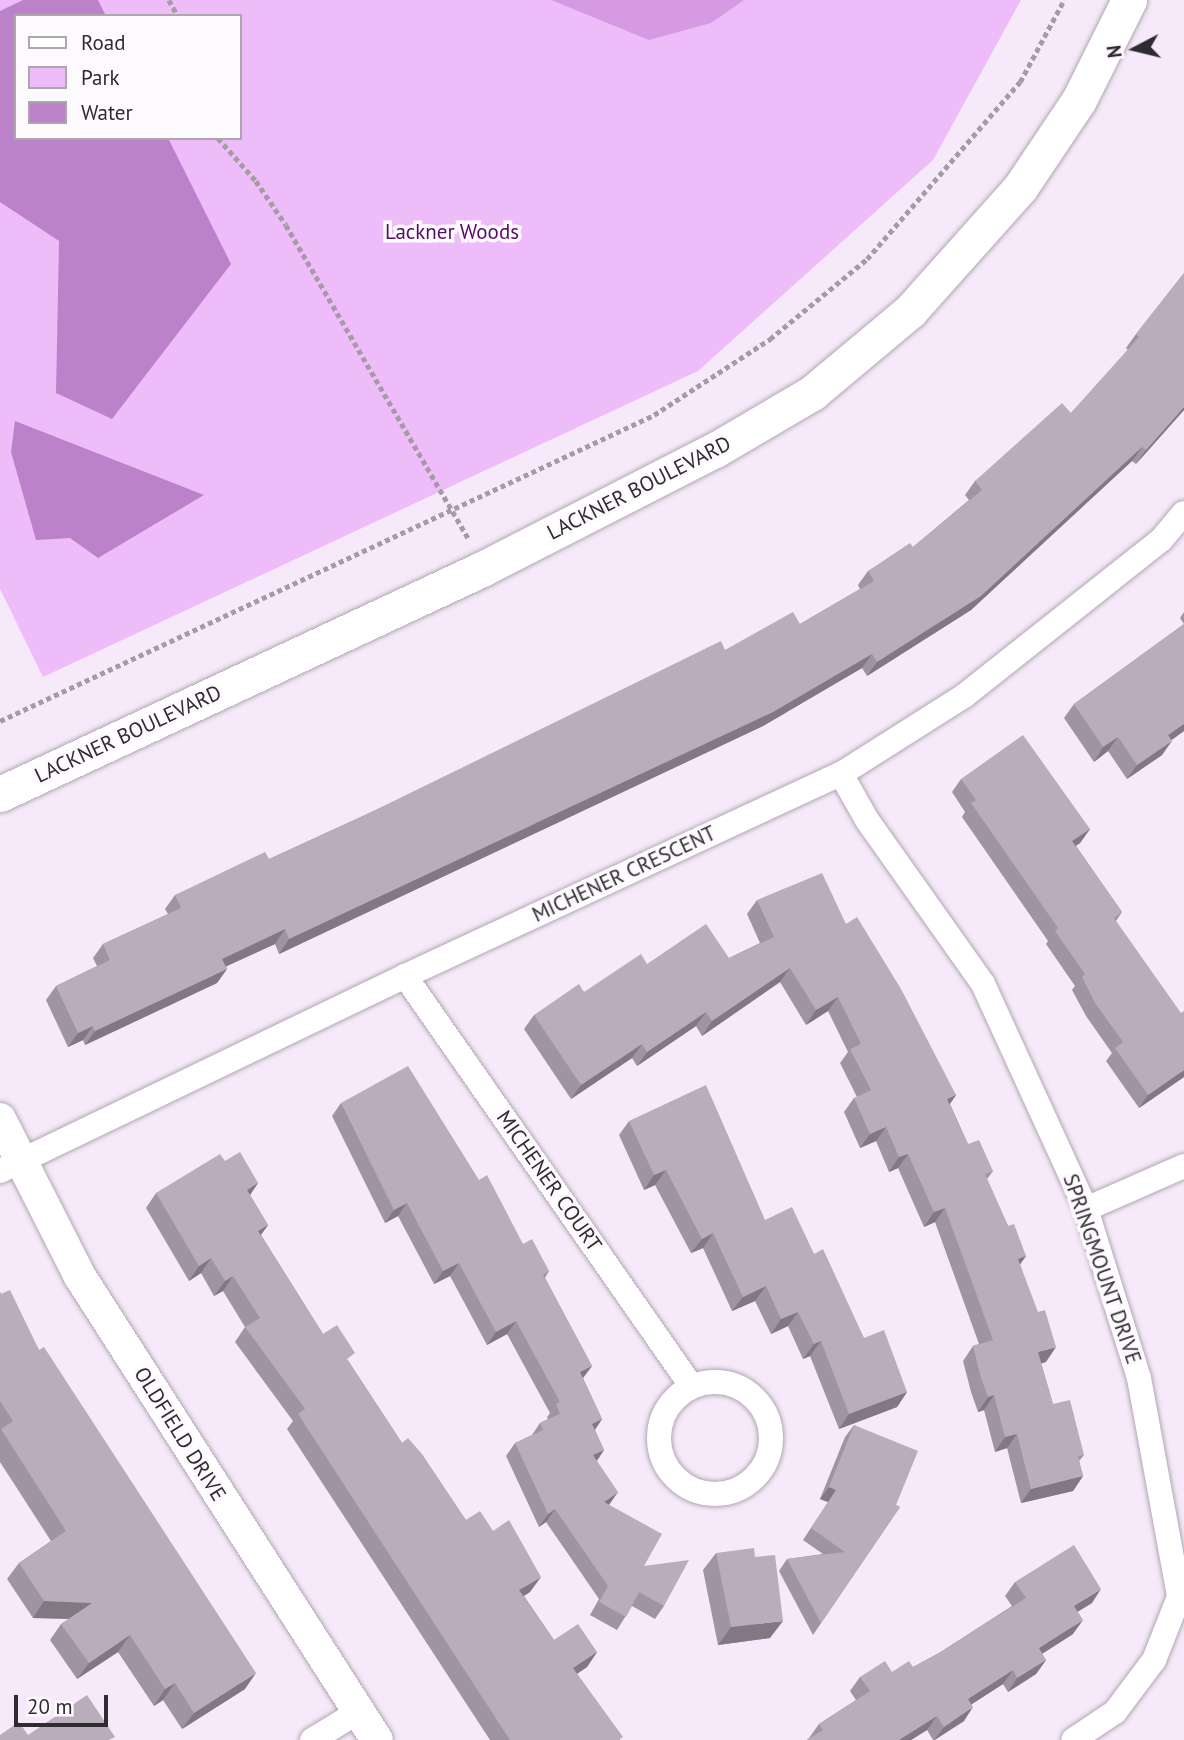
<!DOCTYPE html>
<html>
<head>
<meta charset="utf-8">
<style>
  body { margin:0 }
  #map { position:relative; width:1184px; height:1740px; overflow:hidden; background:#f6e9f9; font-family:"PT Sans",sans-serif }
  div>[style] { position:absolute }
  .green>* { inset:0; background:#eebcf9 }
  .forest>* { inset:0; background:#d59ae2 }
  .water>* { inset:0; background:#bc82c9 }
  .path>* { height:4.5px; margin-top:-2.25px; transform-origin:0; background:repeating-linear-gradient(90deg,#a59ba7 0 5px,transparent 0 8.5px) }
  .roads { filter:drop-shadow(0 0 2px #b2a6b5) drop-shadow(0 0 2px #b2a6b5) }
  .minor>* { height:24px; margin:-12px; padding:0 12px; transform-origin:12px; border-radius:12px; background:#fff }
  .minor>.ring { margin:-12px; padding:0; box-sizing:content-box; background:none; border:24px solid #fff; border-radius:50% }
  .tertiary>* { height:32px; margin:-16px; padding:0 16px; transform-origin:16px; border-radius:16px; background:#fff }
  .secondary>* { height:35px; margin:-17.5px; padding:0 17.5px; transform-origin:17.5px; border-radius:17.5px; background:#fff }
  .wall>* { inset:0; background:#9f94a1 }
  .shaded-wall>* { inset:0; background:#827883 }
  .building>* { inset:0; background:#b9acbb }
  span { translate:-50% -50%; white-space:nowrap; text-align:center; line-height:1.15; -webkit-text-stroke:7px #fdfafe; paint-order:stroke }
  .park-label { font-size:21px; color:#570c65 }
  .street-label { font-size:21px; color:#302b31 }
  .legend { position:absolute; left:14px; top:14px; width:228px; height:126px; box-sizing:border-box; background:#fdfafe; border:2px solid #aba7ac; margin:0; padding:9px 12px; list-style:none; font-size:21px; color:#302b31 }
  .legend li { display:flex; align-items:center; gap:14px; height:35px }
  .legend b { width:35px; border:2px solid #aba7ac }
  .north { position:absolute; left:1100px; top:14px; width:70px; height:70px; -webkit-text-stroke:5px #fdfafe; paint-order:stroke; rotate:263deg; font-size:19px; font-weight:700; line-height:28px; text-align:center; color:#302b31 }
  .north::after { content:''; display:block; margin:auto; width:24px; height:32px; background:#302b31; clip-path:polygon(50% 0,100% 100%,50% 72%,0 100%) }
  .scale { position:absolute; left:14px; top:1695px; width:94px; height:32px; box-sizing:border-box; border:4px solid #302b31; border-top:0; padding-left:9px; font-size:21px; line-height:24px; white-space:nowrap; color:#302b31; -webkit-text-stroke:5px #fdfafe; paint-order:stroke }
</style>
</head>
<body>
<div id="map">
  <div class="green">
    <i style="clip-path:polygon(evenodd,0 0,1021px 0,933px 160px,698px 371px,43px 677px,0 589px,0 0,16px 16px,240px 16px,240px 138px,16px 138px,16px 16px)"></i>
  </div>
  <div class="forest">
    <i style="clip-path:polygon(551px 0,744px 0,711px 23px,649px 40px)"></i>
  </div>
  <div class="water">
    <i style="clip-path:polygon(23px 0,98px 0,106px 16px,16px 16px,16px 138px,168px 138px,231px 264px,112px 419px,56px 393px,59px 241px,0 202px,0 11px)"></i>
    <i style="clip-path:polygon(15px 421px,204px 495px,98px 558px,70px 538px,36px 540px,11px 452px)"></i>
  </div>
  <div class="path">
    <i style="left:169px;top:0;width:18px;rotate:61deg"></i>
    <i style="left:218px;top:138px;width:57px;rotate:48.5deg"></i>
    <i style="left:256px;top:181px;width:53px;rotate:55.7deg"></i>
    <i style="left:286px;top:225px;width:364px;rotate:59.8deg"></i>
    <i style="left:0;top:721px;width:722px;rotate:-25.07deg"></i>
    <i style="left:654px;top:415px;width:139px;rotate:-33.2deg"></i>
    <i style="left:770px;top:339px;width:126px;rotate:-39.5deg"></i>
    <i style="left:867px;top:259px;width:234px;rotate:-49.2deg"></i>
    <i style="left:1020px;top:82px;width:93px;rotate:-61.8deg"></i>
  </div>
  <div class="roads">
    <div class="minor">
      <i style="left:841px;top:774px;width:53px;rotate:60.5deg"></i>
      <i style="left:867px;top:820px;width:201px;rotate:54.7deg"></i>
      <i style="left:983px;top:984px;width:247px;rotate:65.4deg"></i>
      <i style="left:1086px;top:1209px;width:177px;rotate:72.6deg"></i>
      <i style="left:1139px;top:1378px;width:223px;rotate:79.6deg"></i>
      <i style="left:1179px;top:1597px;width:68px;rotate:111.6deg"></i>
      <i style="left:1154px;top:1660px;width:65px;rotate:126.9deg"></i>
      <i style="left:1115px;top:1712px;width:50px;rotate:146.3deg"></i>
      <i style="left:405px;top:976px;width:501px;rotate:55.07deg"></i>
      <i style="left:0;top:1171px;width:449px;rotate:-25.7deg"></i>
      <i style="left:405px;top:976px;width:481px;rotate:-24.9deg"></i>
      <i style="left:841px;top:774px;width:146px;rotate:-32.4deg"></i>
      <i style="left:964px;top:696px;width:251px;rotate:-38.4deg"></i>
      <i style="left:1161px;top:540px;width:35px;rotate:-50deg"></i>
      <i style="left:1086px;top:1209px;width:107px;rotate:-23.7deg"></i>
      <i class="ring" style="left:659px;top:1382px;width:88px;height:88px"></i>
      <i style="left:312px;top:1740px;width:54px;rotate:-31.3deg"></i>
    </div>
    <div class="tertiary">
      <i style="left:0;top:1119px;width:175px;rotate:63.1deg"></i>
      <i style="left:79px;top:1275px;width:552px;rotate:57.35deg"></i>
    </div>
    <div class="secondary">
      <i style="left:0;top:794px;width:532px;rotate:-25.02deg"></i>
      <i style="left:482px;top:569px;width:262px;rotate:-27.1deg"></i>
      <i style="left:715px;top:450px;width:113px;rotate:-30.4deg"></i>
      <i style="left:812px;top:393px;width:128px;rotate:-39.9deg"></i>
      <i style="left:910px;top:311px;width:165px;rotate:-48.2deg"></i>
      <i style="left:1020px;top:188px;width:106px;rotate:-56.2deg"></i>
      <i style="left:1079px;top:100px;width:112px;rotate:-63.4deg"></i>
    </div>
  </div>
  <div class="wall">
    <i style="clip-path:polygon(1184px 273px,1184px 410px,1136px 464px,1132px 461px,971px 610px,867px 676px,862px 668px,763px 726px,279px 954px,275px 944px,226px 966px,227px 969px,217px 983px,85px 1045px,83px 1040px,68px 1047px,46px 1000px,56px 986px,97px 966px,93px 958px,103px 944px,168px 914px,165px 909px,175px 895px,269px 859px,725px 650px,800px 624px,860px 589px,858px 585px,868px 571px,913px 547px,969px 500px,965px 495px,975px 481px,1071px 413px,1128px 350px,1126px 348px,1136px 334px)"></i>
    <i style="clip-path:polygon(1184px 612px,1184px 731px,1171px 740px,1162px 755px,1127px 779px,1108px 751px,1094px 762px,1064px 718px,1074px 704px,1184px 624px,1180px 618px)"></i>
    <i style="clip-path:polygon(961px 779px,1090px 829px,1080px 843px,1076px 846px,1122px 912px,1116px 921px,1184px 1077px,1139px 1108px,1106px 1061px,1112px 1053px,1086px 1016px,1072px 990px,1075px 986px,1046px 944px,1048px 941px,962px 817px,965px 812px,952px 792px)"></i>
    <i style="clip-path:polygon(757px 900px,846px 924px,956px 1095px,950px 1104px,968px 1144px,993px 1171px,987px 1179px,1008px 1226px,1026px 1256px,1020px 1264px,1046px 1362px,1041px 1363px,1053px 1404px,1084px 1455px,1079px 1461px,1083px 1476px,1073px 1491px,1021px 1503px,1007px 1448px,995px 1452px,984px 1410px,978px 1412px,971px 1392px,963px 1361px,973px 1346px,979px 1344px,935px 1222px,924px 1227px,898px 1168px,889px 1172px,876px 1141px,860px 1148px,844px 1112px,854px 1098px,857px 1097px,840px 1063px,848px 1052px,828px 1011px,806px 1025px,780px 982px,702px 1036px,696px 1026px,637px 1066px,632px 1058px,571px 1099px,524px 1029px,534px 1015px,647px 964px,729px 958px,760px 943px,747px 914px)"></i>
    <i style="clip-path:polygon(341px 1103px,479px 1180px,523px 1244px,549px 1271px,545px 1278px,592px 1366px,583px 1378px,602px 1419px,595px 1430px,604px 1450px,597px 1461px,609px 1505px,644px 1566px,664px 1606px,655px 1619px,632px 1606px,617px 1630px,590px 1615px,599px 1599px,546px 1522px,539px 1527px,506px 1456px,515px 1443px,532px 1435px,540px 1423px,548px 1419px,547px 1417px,550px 1413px,507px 1334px,487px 1345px,450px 1276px,434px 1284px,398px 1216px,385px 1223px,332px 1116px)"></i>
    <i style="clip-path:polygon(629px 1121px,765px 1220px,814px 1254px,864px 1338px,907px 1392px,897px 1407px,839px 1429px,810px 1356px,803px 1359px,788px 1326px,771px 1334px,755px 1301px,732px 1311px,703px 1248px,691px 1253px,655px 1185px,644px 1190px,619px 1135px)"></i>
    <i style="clip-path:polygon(225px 1161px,258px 1183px,250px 1195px,268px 1225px,261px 1235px,323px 1334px,349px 1362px,402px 1443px,466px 1520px,530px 1592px,524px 1596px,554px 1640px,597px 1652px,587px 1667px,577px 1674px,620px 1740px,490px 1740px,287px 1429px,293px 1421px,235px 1342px,245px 1327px,223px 1291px,214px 1296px,201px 1273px,189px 1281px,146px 1208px,156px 1193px)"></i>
    <i style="clip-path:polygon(0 1292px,39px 1350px,245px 1689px,182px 1729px,163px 1700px,154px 1706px,118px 1652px,77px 1679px,50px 1640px,61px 1624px,69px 1619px,33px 1618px,7px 1579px,19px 1563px,51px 1541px,0 1462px)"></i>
    <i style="clip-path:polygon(854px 1425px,896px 1505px,900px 1507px,813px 1635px,779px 1571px,787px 1559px,823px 1554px,803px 1540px,828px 1502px,820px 1499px,845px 1437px)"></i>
    <i style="clip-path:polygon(716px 1553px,770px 1638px,718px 1645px,703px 1570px)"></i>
    <i style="clip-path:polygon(1015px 1582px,1092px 1603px,1077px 1612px,1073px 1634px,1042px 1654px,1046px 1660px,1036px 1674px,1008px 1692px,1003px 1684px,972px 1704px,964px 1721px,935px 1740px,933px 1740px,927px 1730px,911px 1740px,807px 1740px,809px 1738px,819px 1724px,856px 1700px,850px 1691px,860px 1677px,892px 1672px,913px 1667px,939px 1653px,1012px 1606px,1005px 1596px)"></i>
  </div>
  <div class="shaded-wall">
    <i style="clip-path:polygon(1184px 407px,1184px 410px,1136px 464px,1146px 450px)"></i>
    <i style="clip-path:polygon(1142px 447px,1132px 461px,971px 610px,867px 676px,877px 662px)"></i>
    <i style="clip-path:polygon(872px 654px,862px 668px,763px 726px,279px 954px,289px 939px)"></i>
    <i style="clip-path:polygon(1184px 724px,1184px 731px,1158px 750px,1168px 735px)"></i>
    <i style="clip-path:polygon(1118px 737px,1108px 751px,1094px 762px,1103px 747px)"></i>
    <i style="clip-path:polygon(1172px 741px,1162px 755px,1127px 779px,1137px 765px)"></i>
    <i style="clip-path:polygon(1090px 829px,1080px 843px,1063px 854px,1072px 841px)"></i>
    <i style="clip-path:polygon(285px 929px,275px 944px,212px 973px,222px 959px)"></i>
    <i style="clip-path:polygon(790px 968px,780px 982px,702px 1036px,712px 1021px)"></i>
    <i style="clip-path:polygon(227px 969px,217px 983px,85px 1045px,95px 1031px)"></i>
    <i style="clip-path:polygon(838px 997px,828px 1011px,806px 1025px,816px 1010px)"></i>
    <i style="clip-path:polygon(706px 1012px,696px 1026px,637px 1066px,647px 1052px)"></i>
    <i style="clip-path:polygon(93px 1026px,83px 1040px,68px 1047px,78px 1033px)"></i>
    <i style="clip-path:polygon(642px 1044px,632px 1058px,571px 1099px,581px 1085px)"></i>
    <i style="clip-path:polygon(1184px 1070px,1184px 1077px,1139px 1108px,1148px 1095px)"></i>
    <i style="clip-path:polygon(956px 1095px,946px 1109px,947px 1099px)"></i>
    <i style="clip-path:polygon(886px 1127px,876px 1141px,860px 1148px,870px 1134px)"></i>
    <i style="clip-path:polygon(908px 1154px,898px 1168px,889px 1172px,899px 1157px)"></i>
    <i style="clip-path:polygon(666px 1170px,655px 1185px,644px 1190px,654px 1175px)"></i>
    <i style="clip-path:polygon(258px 1183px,248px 1198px,247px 1190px)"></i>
    <i style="clip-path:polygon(407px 1203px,398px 1216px,385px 1223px,394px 1210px)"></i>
    <i style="clip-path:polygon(945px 1208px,935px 1222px,924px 1227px,934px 1212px)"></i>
    <i style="clip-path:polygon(268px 1225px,257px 1240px,258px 1231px)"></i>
    <i style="clip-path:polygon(713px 1233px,703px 1248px,691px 1253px,702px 1239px)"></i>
    <i style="clip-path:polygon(1026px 1256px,1016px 1270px,1018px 1259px)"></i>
    <i style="clip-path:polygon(211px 1258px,201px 1273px,189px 1281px,199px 1266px)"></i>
    <i style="clip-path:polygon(459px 1263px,450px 1276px,434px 1284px,443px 1271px)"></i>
    <i style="clip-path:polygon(233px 1276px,223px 1291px,214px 1296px,225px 1281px)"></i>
    <i style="clip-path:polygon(766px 1286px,755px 1301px,732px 1311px,743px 1297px)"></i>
    <i style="clip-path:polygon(798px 1312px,788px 1326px,771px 1334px,781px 1319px)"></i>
    <i style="clip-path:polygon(516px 1321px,507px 1334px,487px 1345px,496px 1332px)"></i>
    <i style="clip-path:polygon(821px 1341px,810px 1356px,803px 1359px,814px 1344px)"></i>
    <i style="clip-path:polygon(1056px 1347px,1046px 1362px,1028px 1367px,1038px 1352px)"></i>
    <i style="clip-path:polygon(592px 1366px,582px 1379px,580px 1372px)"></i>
    <i style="clip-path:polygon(907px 1392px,897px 1407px,839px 1429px,849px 1414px)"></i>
    <i style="clip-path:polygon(994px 1395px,984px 1410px,978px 1412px,988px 1397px)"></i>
    <i style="clip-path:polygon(602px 1419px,593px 1432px,592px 1424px)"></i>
    <i style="clip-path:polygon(1017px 1434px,1007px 1448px,995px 1452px,1005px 1437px)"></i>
    <i style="clip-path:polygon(604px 1450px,595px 1463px,593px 1455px)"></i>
    <i style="clip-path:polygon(1083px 1476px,1073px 1491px,1021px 1503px,1031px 1489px)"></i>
    <i style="clip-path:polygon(829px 1487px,836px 1490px,828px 1502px,820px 1499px)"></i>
    <i style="clip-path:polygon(618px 1492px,609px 1505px,604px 1502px)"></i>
    <i style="clip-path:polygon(555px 1509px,546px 1522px,539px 1527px,548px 1514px)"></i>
    <i style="clip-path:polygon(541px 1577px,530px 1592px,509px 1604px,519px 1590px)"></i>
    <i style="clip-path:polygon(1101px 1589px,1092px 1603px,1064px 1620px,1074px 1606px)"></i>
    <i style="clip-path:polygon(44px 1601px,92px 1603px,81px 1619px,33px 1618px)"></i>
    <i style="clip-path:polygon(1083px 1620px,1073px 1634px,1029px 1662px,1039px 1648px)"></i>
    <i style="clip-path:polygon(783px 1621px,770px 1638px,718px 1645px,731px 1627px)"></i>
    <i style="clip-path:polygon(130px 1635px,118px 1652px,77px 1679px,89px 1663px)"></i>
    <i style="clip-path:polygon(597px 1652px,587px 1667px,563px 1683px,573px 1668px)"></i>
    <i style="clip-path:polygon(1046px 1660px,1036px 1674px,1008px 1692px,1017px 1678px)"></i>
    <i style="clip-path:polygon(1013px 1670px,1003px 1684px,958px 1713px,968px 1699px)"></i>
    <i style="clip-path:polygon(256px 1673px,245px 1689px,182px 1729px,194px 1713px)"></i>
    <i style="clip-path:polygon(175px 1683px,163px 1700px,154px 1706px,165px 1689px)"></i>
    <i style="clip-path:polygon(973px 1707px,964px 1721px,934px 1740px,944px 1727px)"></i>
    <i style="clip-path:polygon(937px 1716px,927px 1730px,911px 1740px,899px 1740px)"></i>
  </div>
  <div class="building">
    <i style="clip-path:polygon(1184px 273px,1184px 407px,1146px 450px,1142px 447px,981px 596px,877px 662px,872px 654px,773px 712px,289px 939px,285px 929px,222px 959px,227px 969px,95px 1031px,93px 1026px,78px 1033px,56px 986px,110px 960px,103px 944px,181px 908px,175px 895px,265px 852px,269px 859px,359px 818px,721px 641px,725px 650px,793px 612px,800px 624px,874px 581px,868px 571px,910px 543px,913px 547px,982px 490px,975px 481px,1062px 403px,1071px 413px,1139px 337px,1136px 334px)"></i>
    <i style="clip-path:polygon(1184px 624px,1184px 724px,1168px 735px,1172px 741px,1137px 765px,1118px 737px,1103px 747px,1074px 704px)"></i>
    <i style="clip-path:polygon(1023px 735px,1090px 829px,1072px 841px,1122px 912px,1114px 918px,1181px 1013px,1184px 1011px,1184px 1070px,1148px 1095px,1115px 1048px,1123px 1042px,1095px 1003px,1082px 977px,1085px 974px,1055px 931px,1058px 928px,971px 803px,976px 800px,961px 779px)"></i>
    <i style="clip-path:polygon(822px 873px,846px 924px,857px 917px,901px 989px,956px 1095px,947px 1099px,968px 1144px,979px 1140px,993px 1171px,985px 1174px,1008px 1226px,1014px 1224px,1026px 1256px,1018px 1259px,1038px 1312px,1045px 1310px,1056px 1347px,1038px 1352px,1053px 1404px,1070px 1400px,1084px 1455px,1078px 1456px,1083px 1476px,1031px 1489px,1017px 1434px,1005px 1437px,994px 1395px,988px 1397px,981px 1378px,973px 1346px,993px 1340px,945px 1208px,934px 1212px,908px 1154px,899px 1157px,886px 1127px,870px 1134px,854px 1098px,871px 1090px,850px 1049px,861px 1044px,838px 997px,816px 1010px,790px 968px,712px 1021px,706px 1012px,647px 1052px,642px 1044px,581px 1085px,534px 1015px,579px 984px,584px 992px,641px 954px,647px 964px,706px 924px,729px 958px,774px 937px,757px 900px)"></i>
    <i style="clip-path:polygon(408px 1066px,479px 1180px,487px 1175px,523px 1244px,532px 1239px,549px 1271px,543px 1275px,592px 1366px,580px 1372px,602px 1419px,592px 1424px,604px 1450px,593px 1455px,618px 1492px,604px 1502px,662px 1534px,644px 1566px,689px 1560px,664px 1606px,639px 1592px,626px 1617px,599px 1602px,608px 1586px,555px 1509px,548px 1514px,515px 1443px,543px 1430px,540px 1423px,560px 1414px,556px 1404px,560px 1402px,516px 1321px,496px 1332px,459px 1263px,443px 1271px,407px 1203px,394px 1210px,341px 1103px)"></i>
    <i style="clip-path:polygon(706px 1085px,765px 1220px,792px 1207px,814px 1254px,823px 1249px,864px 1338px,884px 1330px,907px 1392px,849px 1414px,821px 1341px,814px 1344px,798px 1312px,781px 1319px,766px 1286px,743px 1297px,713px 1233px,702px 1239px,666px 1170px,654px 1175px,629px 1121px)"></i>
    <i style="clip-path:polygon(240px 1152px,258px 1183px,247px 1190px,268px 1225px,258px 1231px,323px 1334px,337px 1325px,355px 1353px,347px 1359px,402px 1443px,408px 1438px,422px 1454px,466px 1520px,480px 1511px,493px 1531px,509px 1520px,541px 1577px,519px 1590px,554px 1640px,578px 1624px,597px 1652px,573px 1668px,623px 1737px,619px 1740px,510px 1740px,298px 1414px,305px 1409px,245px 1327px,260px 1318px,233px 1276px,225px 1281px,211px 1258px,199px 1266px,156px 1193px,220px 1154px,225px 1161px)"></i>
    <i style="clip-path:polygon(10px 1290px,39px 1350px,44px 1347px,256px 1673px,194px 1713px,175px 1683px,165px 1689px,130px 1635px,89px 1663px,61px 1624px,92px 1603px,44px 1601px,19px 1563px,66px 1531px,1px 1429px,13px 1421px,0 1401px,0 1292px,1px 1294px)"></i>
    <i style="clip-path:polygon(854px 1425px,918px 1451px,896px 1505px,900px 1507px,821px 1623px,787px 1559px,845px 1552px,811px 1528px,836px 1490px,829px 1487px)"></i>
    <i style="clip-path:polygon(1074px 1545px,1101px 1589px,1074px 1606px,1083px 1620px,1039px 1648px,1046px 1660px,1017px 1678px,1013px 1670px,968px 1699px,973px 1707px,944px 1727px,937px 1716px,899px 1740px,807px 1740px,823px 1730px,819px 1724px,870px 1691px,860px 1677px,885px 1661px,892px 1672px,909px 1661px,913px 1667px,939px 1653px,1026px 1598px,1015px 1582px)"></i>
    <i style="clip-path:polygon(754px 1548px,755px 1557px,775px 1555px,783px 1621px,731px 1627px,716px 1553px)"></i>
    <i style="clip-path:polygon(87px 1695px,115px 1737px,109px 1740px,0 1740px,0 1735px,19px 1722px,28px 1735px)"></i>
  </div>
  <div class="park-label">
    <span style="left:452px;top:232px">Lackner Woods</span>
  </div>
  <div class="street-label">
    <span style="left:639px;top:488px;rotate:-27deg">LACKNER BOULEVARD</span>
    <span style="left:128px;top:734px;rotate:-25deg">LACKNER BOULEVARD</span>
    <span style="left:624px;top:874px;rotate:-25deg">MICHENER CRESCENT</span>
    <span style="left:549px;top:1181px;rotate:55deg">MICHENER COURT</span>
    <span style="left:1102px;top:1269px;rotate:71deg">SPRINGMOUNT DRIVE</span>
    <span style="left:180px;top:1434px;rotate:58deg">OLDFIELD DRIVE</span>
  </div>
  <ul class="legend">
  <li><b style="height:9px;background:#fff"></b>Road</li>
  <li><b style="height:19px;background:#eebcf9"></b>Park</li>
  <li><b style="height:19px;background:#bc82c9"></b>Water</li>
  </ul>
  <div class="north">N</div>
  <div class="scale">20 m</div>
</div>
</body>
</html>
